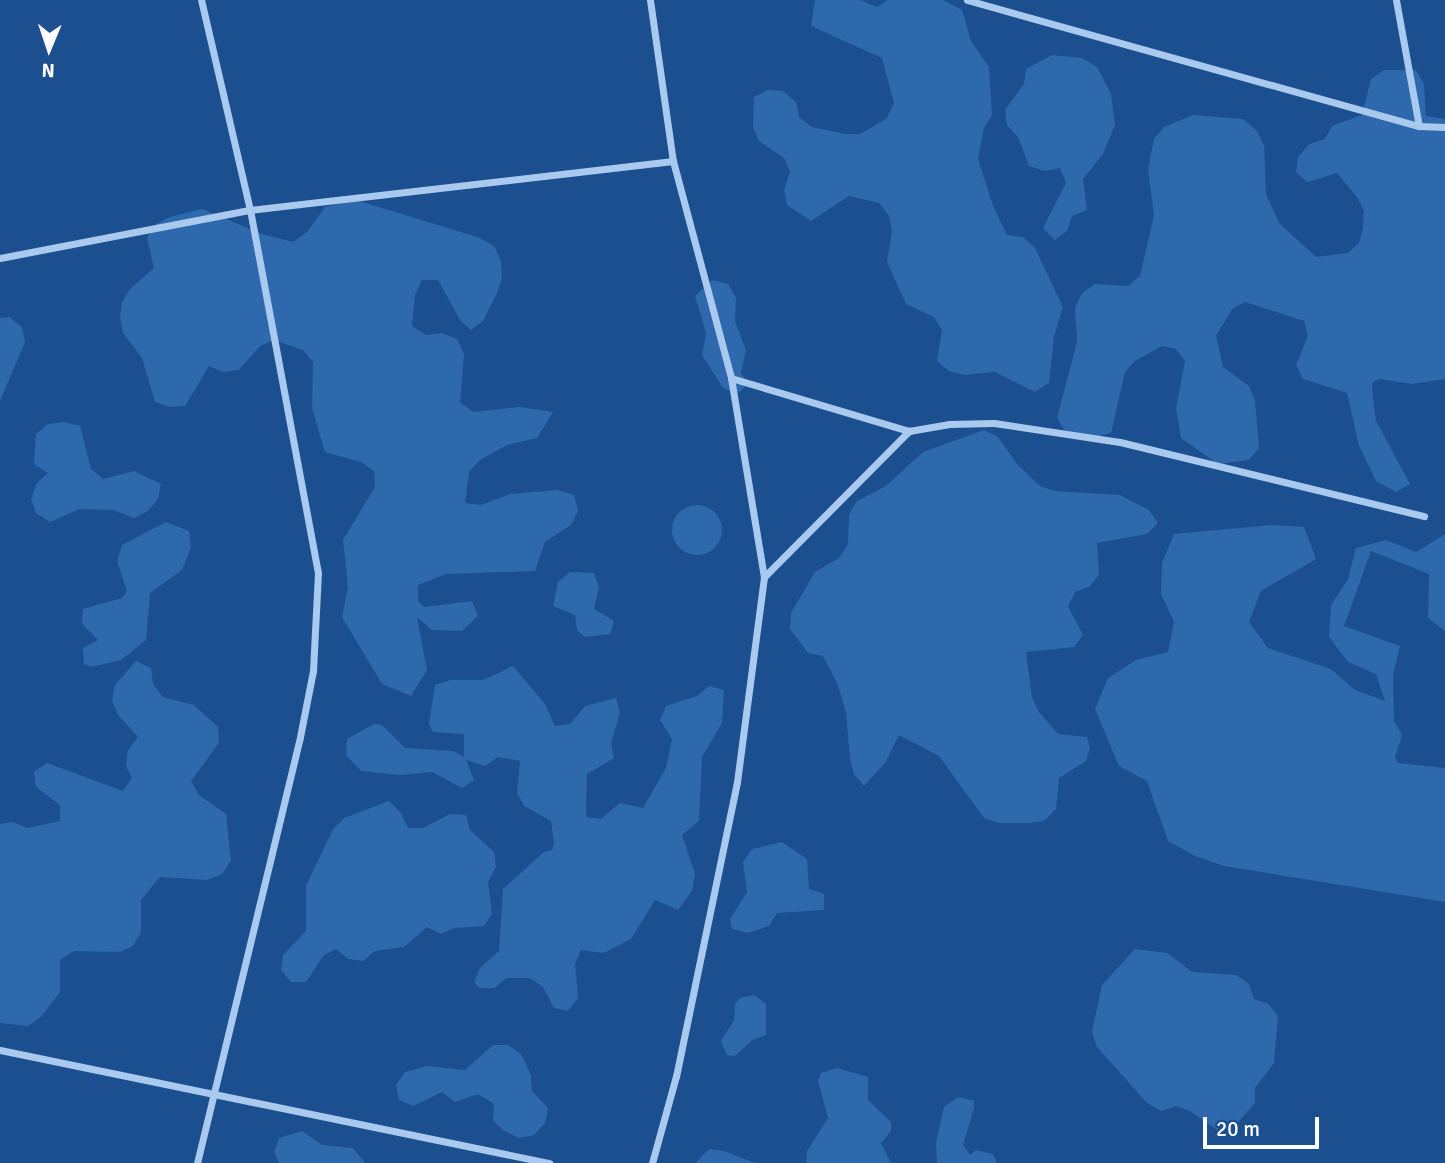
<!DOCTYPE html>
<html>
<head>
<meta charset="utf-8">
<style>
  body { margin:0 }
  #map { position:relative; width:1445px; height:1163px; overflow:hidden; background:#1b4f8f; font-family:Signika,sans-serif }
  div>[style] { position:absolute }
  .green>* { inset:0; background:#2e69ad }
  .round { border-radius:50% }
  .minor>* { height:7px; margin:-3.5px; padding:0 3.5px; transform-origin:3.5px; border-radius:3.5px; background:#a9c9ee }
  span { translate:-50% -50%; white-space:nowrap; text-align:center; line-height:1.15; -webkit-text-stroke:5px #1b4f8f; paint-order:stroke }
  .north { position:absolute; left:14px; top:14px; width:70px; height:70px; -webkit-text-stroke:5px #1b4f8f; paint-order:stroke; rotate:182deg; font-size:19px; font-weight:700; line-height:28px; text-align:center; color:#fff }
  .north::after { content:''; display:block; margin:auto; width:24px; height:32px; background:#fff; clip-path:polygon(50% 0,100% 100%,50% 72%,0 100%) }
  .scale { position:absolute; left:1203px; top:1117px; width:116px; height:32px; box-sizing:border-box; border:4px solid #fff; border-top:0; padding-left:9px; font-size:21px; line-height:24px; white-space:nowrap; color:#fff; -webkit-text-stroke:5px #1b4f8f; paint-order:stroke }
</style>
</head>
<body>
<div id="map">
  <div class="green">
    <i style="clip-path:polygon(815px 0,860px 0,877px 7px,888px 0,943px 0,962px 10px,971px 41px,989px 67px,992px 115px,984px 128px,978px 159px,993px 206px,1007px 235px,1023px 237px,1035px 248px,1063px 307px,1054px 337px,1049px 383px,1035px 392px,995px 372px,964px 375px,949px 371px,937px 361px,942px 330px,934px 317px,906px 304px,887px 262px,892px 231px,889px 216px,879px 203px,849px 196px,811px 221px,787px 205px,784px 190px,790px 172px,784px 158px,759px 141px,753px 127px,754px 97px,768px 90px,783px 91px,796px 102px,799px 117px,812px 127px,844px 134px,860px 134px,874px 126px,887px 118px,894px 103px,882px 58px,811px 26px)"></i>
    <i style="clip-path:polygon(1052px 55px,1082px 58px,1097px 67px,1111px 94px,1115px 125px,1103px 154px,1083px 179px,1087px 210px,1072px 216px,1067px 231px,1055px 240px,1043px 228px,1066px 183px,1060px 168px,1045px 171px,1029px 166px,1018px 137px,1007px 125px,1005px 110px,1024px 84px,1026px 69px)"></i>
    <i style="clip-path:polygon(1384px 70px,1416px 70px,1424px 84px,1426px 116px,1445px 119px,1445px 379px,1412px 384px,1379px 379px,1373px 382px,1372px 389px,1376px 421px,1410px 484px,1396px 492px,1376px 481px,1359px 446px,1347px 393px,1303px 379px,1296px 365px,1308px 336px,1304px 321px,1245px 302px,1232px 309px,1216px 336px,1223px 367px,1249px 386px,1255px 401px,1259px 448px,1249px 460px,1218px 464px,1181px 438px,1176px 408px,1185px 361px,1176px 349px,1162px 346px,1135px 361px,1125px 372px,1111px 433px,1081px 440px,1067px 434px,1057px 418px,1077px 342px,1075px 308px,1082px 293px,1095px 284px,1128px 286px,1140px 276px,1154px 215px,1148px 169px,1154px 139px,1164px 127px,1193px 115px,1243px 119px,1257px 131px,1264px 146px,1266px 194px,1279px 223px,1316px 257px,1348px 253px,1359px 243px,1363px 228px,1364px 211px,1357px 197px,1337px 173px,1307px 182px,1296px 172px,1298px 157px,1309px 144px,1325px 139px,1332px 126px,1362px 115px,1371px 79px)"></i>
    <i style="clip-path:polygon(356px 200px,480px 238px,494px 246px,501px 261px,502px 278px,497px 293px,483px 321px,471px 330px,460px 320px,438px 280px,422px 280px,415px 295px,412px 326px,426px 335px,442px 333px,457px 339px,464px 354px,460px 402px,473px 412px,520px 407px,553px 412px,537px 438px,507px 445px,480px 460px,469px 472px,465px 503px,481px 505px,510px 494px,558px 490px,574px 495px,578px 511px,571px 525px,545px 542px,535px 571px,446px 574px,418px 585px,418px 601px,424px 607px,472px 601px,478px 616px,462px 631px,432px 630px,417px 617px,427px 670px,411px 696px,382px 684px,342px 617px,348px 587px,343px 540px,375px 487px,374px 471px,361px 462px,325px 452px,312px 408px,313px 362px,303px 350px,274px 340px,260px 346px,239px 370px,223px 372px,209px 366px,185px 406px,170px 407px,155px 402px,142px 358px,123px 333px,120px 318px,122px 302px,130px 289px,154px 268px,147px 238px,156px 224px,170px 217px,202px 209px,262px 234px,293px 242px,307px 232px,325px 207px)"></i>
    <i style="clip-path:polygon(712px 280px,728px 284px,736px 298px,735px 321px,746px 350px,741px 373px,748px 384px,737px 394px,723px 388px,702px 355px,706px 333px,695px 296px)"></i>
    <i style="clip-path:polygon(9px 317px,22px 327px,25px 342px,0 401px,0 318px)"></i>
    <i style="clip-path:polygon(64px 422px,80px 426px,91px 469px,103px 479px,134px 471px,161px 484px,158px 499px,148px 511px,134px 518px,113px 510px,80px 509px,50px 522px,36px 513px,31px 499px,37px 483px,48px 473px,34px 464px,36px 434px,48px 424px)"></i>
    <i style="clip-path:polygon(984px 430px,998px 437px,1017px 464px,1040px 486px,1055px 491px,1120px 495px,1149px 510px,1158px 523px,1147px 534px,1097px 543px,1099px 575px,1089px 587px,1075px 592px,1068px 606px,1083px 635px,1074px 647px,1026px 652px,1032px 698px,1039px 712px,1058px 734px,1087px 737px,1090px 749px,1086px 761px,1059px 778px,1056px 809px,1044px 821px,1029px 823px,998px 823px,984px 818px,939px 756px,899px 735px,885px 763px,864px 786px,854px 774px,850px 759px,846px 712px,837px 683px,823px 656px,808px 653px,790px 629px,791px 613px,815px 572px,839px 558px,848px 544px,849px 514px,857px 501px,886px 486px,923px 452px)"></i>
    <i class="round" style="left:672px;top:505px;width:50px;height:50px"></i>
    <i style="clip-path:polygon(166px 522px,189px 531px,191px 547px,182px 570px,150px 593px,146px 640px,121px 660px,91px 667px,84px 664px,83px 648px,98px 640px,82px 624px,83px 609px,122px 598px,127px 591px,117px 561px,122px 545px)"></i>
    <i style="clip-path:polygon(1272px 525px,1304px 527px,1316px 559px,1261px 591px,1249px 622px,1268px 648px,1331px 669px,1355px 690px,1385px 701px,1376px 674px,1348px 662px,1329px 637px,1331px 605px,1348px 579px,1356px 548px,1386px 540px,1416px 552px,1445px 534px,1445px 631px,1428px 618px,1429px 574px,1371px 551px,1344px 626px,1400px 646px,1393px 675px,1394px 721px,1402px 735px,1395px 757px,1398px 763px,1445px 768px,1445px 902px,1224px 866px,1195px 856px,1168px 841px,1147px 781px,1119px 766px,1095px 709px,1108px 678px,1136px 660px,1168px 652px,1174px 622px,1161px 594px,1162px 563px,1174px 534px)"></i>
    <i style="clip-path:polygon(570px 572px,594px 573px,599px 587px,594px 609px,614px 621px,610px 634px,585px 637px,577px 630px,575px 615px,553px 606px,558px 582px)"></i>
    <i style="clip-path:polygon(136px 661px,151px 668px,153px 684px,163px 697px,194px 705px,218px 727px,219px 743px,191px 781px,199px 795px,226px 814px,231px 861px,222px 874px,207px 880px,160px 877px,141px 900px,141px 932px,133px 946px,120px 952px,74px 951px,60px 960px,60px 992px,41px 1017px,28px 1026px,0 1023px,0 824px,12px 822px,28px 828px,60px 821px,60px 805px,36px 787px,34px 772px,47px 763px,123px 791px,132px 778px,126px 766px,128px 750px,138px 737px,118px 715px,112px 700px,115px 685px)"></i>
    <i style="clip-path:polygon(513px 666px,545px 704px,555px 726px,570px 724px,585px 706px,616px 698px,620px 713px,611px 743px,614px 758px,587px 774px,586px 817px,601px 819px,620px 803px,643px 808px,666px 768px,672px 739px,660px 720px,666px 706px,697px 696px,709px 686px,724px 690px,722px 723px,702px 757px,699px 821px,682px 835px,695px 874px,692px 891px,678px 910px,655px 900px,631px 939px,604px 953px,581px 950px,575px 964px,578px 998px,568px 1011px,554px 1008px,543px 987px,530px 978px,507px 978px,494px 988px,479px 988px,474px 982px,480px 968px,499px 951px,503px 889px,544px 852px,552px 850px,554px 843px,551px 821px,524px 806px,517px 793px,520px 761px,498px 757px,485px 766px,466px 760px,474px 780px,462px 788px,432px 772px,400px 775px,361px 771px,346px 755px,347px 739px,374px 724px,382px 725px,405px 748px,453px 751px,464px 757px,464px 734px,433px 732px,429px 724px,435px 685px,451px 680px,483px 680px)"></i>
    <i style="clip-path:polygon(389px 801px,401px 813px,408px 828px,423px 828px,450px 814px,466px 815px,470px 830px,494px 852px,496px 867px,488px 882px,492px 914px,484px 926px,454px 928px,441px 934px,427px 927px,404px 947px,375px 951px,363px 961px,348px 959px,336px 949px,323px 956px,306px 982px,291px 982px,281px 970px,283px 955px,306px 931px,306px 886px,333px 829px,344px 818px)"></i>
    <i style="clip-path:polygon(782px 842px,807px 859px,809px 889px,824px 894px,824px 910px,777px 913px,769px 926px,748px 933px,732px 929px,730px 919px,747px 892px,743px 862px,752px 849px)"></i>
    <i style="clip-path:polygon(1135px 949px,1167px 953px,1192px 972px,1236px 975px,1249px 984px,1254px 999px,1268px 1004px,1278px 1016px,1274px 1063px,1255px 1088px,1255px 1103px,1233px 1128px,1217px 1130px,1190px 1111px,1176px 1106px,1161px 1111px,1147px 1103px,1097px 1047px,1092px 1032px,1102px 985px)"></i>
    <i style="clip-path:polygon(754px 995px,766px 1004px,766px 1035px,752px 1040px,735px 1056px,727px 1055px,721px 1041px,734px 1020px,735px 1004px,740px 998px)"></i>
    <i style="clip-path:polygon(493px 1045px,508px 1045px,521px 1054px,531px 1075px,532px 1091px,548px 1108px,545px 1123px,534px 1135px,519px 1138px,504px 1131px,493px 1120px,494px 1104px,478px 1094px,455px 1102px,442px 1092px,413px 1106px,399px 1100px,396px 1085px,405px 1072px,427px 1066px,465px 1070px)"></i>
    <i style="clip-path:polygon(837px 1068px,868px 1077px,868px 1100px,891px 1122px,891px 1131px,881px 1143px,891px 1163px,806px 1163px,807px 1151px,828px 1118px,818px 1081px,821px 1073px)"></i>
    <i style="clip-path:polygon(958px 1097px,974px 1101px,974px 1108px,963px 1145px,970px 1155px,976px 1150px,993px 1154px,997px 1163px,937px 1163px,936px 1143px,944px 1107px)"></i>
    <i style="clip-path:polygon(302px 1131px,322px 1145px,353px 1148px,365px 1163px,279px 1163px,274px 1152px,279px 1138px)"></i>
    <i style="clip-path:polygon(709px 1149px,724px 1151px,755px 1163px,695px 1163px)"></i>
  </div>
  <div class="minor">
    <i style="left:650px;top:0;width:163px;rotate:81.9deg"></i>
    <i style="left:673px;top:161px;width:225px;rotate:75deg"></i>
    <i style="left:731px;top:378px;width:202px;rotate:80.6deg"></i>
    <i style="left:764px;top:577px;width:207px;rotate:97.5deg"></i>
    <i style="left:737px;top:782px;width:300px;rotate:101.7deg"></i>
    <i style="left:676px;top:1076px;width:90px;rotate:105.4deg"></i>
    <i style="left:967px;top:0;width:469px;rotate:15.6deg"></i>
    <i style="left:1419px;top:126px;width:26px;rotate:2deg"></i>
    <i style="left:1396px;top:0;width:128px;rotate:79.7deg"></i>
    <i style="left:0;top:258px;width:255px;rotate:-10.9deg"></i>
    <i style="left:250px;top:210px;width:426px;rotate:-6.6deg"></i>
    <i style="left:731px;top:378px;width:186px;rotate:16.6deg"></i>
    <i style="left:764px;top:577px;width:206px;rotate:-45.2deg"></i>
    <i style="left:909px;top:431px;width:41px;rotate:-9.9deg"></i>
    <i style="left:949px;top:424px;width:45px;rotate:-1.3deg"></i>
    <i style="left:994px;top:423px;width:127px;rotate:8.6deg"></i>
    <i style="left:1120px;top:442px;width:313px;rotate:13.7deg"></i>
    <i style="left:0;top:1050px;width:561px;rotate:11.63deg"></i>
    <i style="left:197px;top:1163px;width:438px;rotate:-76.4deg"></i>
    <i style="left:300px;top:737px;width:67px;rotate:-78.9deg"></i>
    <i style="left:313px;top:671px;width:98px;rotate:-87.1deg"></i>
    <i style="left:318px;top:573px;width:369px;rotate:-100.6deg"></i>
    <i style="left:250px;top:210px;width:216px;rotate:-103.1deg"></i>
  </div>
  <div class="north">N</div>
  <div class="scale">20 m</div>
</div>
</body>
</html>
